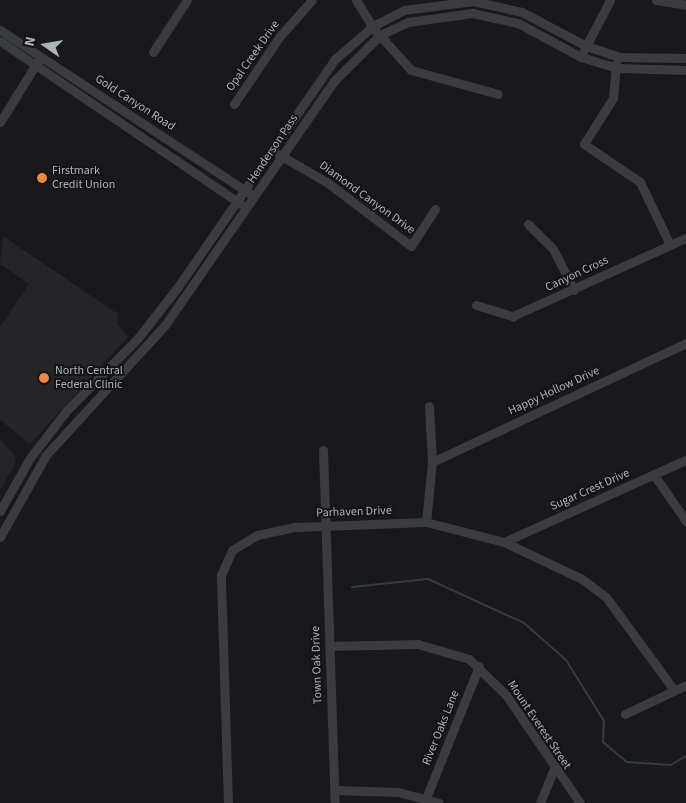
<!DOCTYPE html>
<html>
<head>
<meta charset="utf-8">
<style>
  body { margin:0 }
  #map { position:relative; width:686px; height:803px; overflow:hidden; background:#19191b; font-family:"Source Sans 3",sans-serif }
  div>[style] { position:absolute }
  .built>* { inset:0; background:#252528 }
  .stream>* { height:2px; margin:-1px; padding:0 1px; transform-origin:1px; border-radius:1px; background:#313d40 }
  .minor>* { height:9px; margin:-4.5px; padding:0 4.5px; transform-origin:4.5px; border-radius:4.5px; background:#3a3c3f }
  .dots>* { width:14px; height:14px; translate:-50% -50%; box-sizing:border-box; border:2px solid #141416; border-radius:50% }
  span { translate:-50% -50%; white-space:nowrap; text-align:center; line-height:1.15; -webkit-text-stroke:4px #141416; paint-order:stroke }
  .street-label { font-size:12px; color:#acb3ba }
  .poi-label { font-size:12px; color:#acb3ba }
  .left { translate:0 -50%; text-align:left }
  .north { position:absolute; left:20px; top:20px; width:50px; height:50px; -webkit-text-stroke:4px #141416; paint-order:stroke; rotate:283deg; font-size:14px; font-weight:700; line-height:20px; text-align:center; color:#acb3ba }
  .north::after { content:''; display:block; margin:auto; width:18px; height:22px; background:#acb3ba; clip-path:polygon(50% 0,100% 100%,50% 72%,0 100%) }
</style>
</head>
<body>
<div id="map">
  <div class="built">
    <i style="clip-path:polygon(3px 236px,118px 314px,117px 324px,128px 337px,30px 444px,0 420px,0 327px,29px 284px,0 264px)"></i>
    <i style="clip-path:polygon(0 439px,15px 456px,16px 463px,0 490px)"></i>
  </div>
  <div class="stream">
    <i style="left:352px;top:587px;width:76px;rotate:-6deg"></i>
    <i style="left:428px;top:579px;width:106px;rotate:24.6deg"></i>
    <i style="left:524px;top:623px;width:56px;rotate:41.4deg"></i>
    <i style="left:566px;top:660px;width:72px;rotate:58.1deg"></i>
    <i style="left:604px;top:721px;width:21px;rotate:93deg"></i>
    <i style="left:603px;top:742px;width:31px;rotate:40deg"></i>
    <i style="left:627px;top:762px;width:44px;rotate:3.9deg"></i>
    <i style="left:671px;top:765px;width:17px;rotate:-31deg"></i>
  </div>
  <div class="minor">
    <i style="left:356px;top:0;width:36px;rotate:58deg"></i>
    <i style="left:375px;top:30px;width:54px;rotate:48deg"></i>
    <i style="left:411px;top:70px;width:90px;rotate:15.4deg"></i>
    <i style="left:656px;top:0;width:30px;rotate:9deg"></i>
    <i style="left:0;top:30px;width:298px;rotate:33.2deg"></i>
    <i style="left:0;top:41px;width:291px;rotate:34.1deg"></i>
    <i style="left:584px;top:50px;width:56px;rotate:-62.5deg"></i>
    <i style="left:153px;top:52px;width:62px;rotate:-56.8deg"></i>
    <i style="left:616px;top:64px;width:34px;rotate:95deg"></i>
    <i style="left:613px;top:98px;width:54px;rotate:122.2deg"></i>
    <i style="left:584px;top:144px;width:68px;rotate:34.2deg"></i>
    <i style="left:640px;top:182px;width:70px;rotate:64.5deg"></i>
    <i style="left:234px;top:104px;width:82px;rotate:-55.9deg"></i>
    <i style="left:280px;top:36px;width:48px;rotate:-48.4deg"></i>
    <i style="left:0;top:122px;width:72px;rotate:-58.1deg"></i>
    <i style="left:278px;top:154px;width:58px;rotate:30.1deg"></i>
    <i style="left:328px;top:183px;width:104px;rotate:37.2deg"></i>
    <i style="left:411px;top:246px;width:44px;rotate:-57deg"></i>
    <i style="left:528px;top:224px;width:35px;rotate:45deg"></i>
    <i style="left:553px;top:249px;width:46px;rotate:62.9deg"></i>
    <i style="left:476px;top:305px;width:39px;rotate:17deg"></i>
    <i style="left:513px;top:316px;width:190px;rotate:-24.3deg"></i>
    <i style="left:323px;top:450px;width:353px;rotate:88.1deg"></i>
    <i style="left:432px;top:462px;width:280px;rotate:-25.1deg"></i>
    <i style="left:654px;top:475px;width:56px;rotate:55.2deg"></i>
    <i style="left:0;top:511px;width:61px;rotate:-60.5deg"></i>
    <i style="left:30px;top:458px;width:61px;rotate:-52.4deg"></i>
    <i style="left:67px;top:410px;width:101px;rotate:-45.4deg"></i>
    <i style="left:138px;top:338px;width:63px;rotate:-52deg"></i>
    <i style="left:177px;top:288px;width:277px;rotate:-55.4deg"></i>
    <i style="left:334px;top:60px;width:52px;rotate:-41.1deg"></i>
    <i style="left:373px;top:26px;width:35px;rotate:-27deg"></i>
    <i style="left:404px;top:10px;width:70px;rotate:-7.4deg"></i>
    <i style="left:473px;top:1px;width:50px;rotate:12.7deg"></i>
    <i style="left:522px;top:12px;width:72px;rotate:28deg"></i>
    <i style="left:586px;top:46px;width:36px;rotate:18deg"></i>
    <i style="left:620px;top:57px;width:66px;rotate:0.9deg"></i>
    <i style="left:426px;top:522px;width:60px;rotate:-84.3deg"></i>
    <i style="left:432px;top:462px;width:56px;rotate:-93.1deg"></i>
    <i style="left:0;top:537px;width:94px;rotate:-60.7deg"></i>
    <i style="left:46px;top:455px;width:176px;rotate:-47.5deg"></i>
    <i style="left:165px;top:325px;width:297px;rotate:-55.3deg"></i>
    <i style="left:334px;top:81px;width:65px;rotate:-45deg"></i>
    <i style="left:380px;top:35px;width:31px;rotate:-25deg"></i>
    <i style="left:408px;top:22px;width:65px;rotate:-8deg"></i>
    <i style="left:472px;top:13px;width:47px;rotate:12.3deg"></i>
    <i style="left:518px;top:23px;width:72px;rotate:28.4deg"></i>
    <i style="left:581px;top:57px;width:38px;rotate:17deg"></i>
    <i style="left:617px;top:68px;width:69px;rotate:1.7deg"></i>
    <i style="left:504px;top:542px;width:200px;rotate:-24.3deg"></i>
    <i style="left:329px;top:646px;width:89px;rotate:-1.3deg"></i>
    <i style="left:418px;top:644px;width:53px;rotate:16.4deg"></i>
    <i style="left:469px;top:659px;width:52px;rotate:44.2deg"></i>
    <i style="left:506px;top:695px;width:131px;rotate:55.6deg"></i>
    <i style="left:625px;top:714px;width:68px;rotate:-25.4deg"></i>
    <i style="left:335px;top:790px;width:63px;rotate:1.8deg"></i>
    <i style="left:398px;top:792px;width:42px;rotate:15deg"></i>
    <i style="left:426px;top:798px;width:142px;rotate:-68.1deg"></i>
    <i style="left:228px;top:803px;width:228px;rotate:-91.8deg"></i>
    <i style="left:221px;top:575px;width:27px;rotate:-66deg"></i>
    <i style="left:232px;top:550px;width:29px;rotate:-31deg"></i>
    <i style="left:257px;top:535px;width:40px;rotate:-12deg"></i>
    <i style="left:296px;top:527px;width:130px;rotate:-2.2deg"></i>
    <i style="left:426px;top:522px;width:81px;rotate:14.4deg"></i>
    <i style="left:504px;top:542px;width:86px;rotate:25.4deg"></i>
    <i style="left:582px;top:579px;width:30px;rotate:37deg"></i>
    <i style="left:606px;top:597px;width:115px;rotate:53.8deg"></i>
    <i style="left:540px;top:803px;width:37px;rotate:-68deg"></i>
  </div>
  <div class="dots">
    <i style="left:42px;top:178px;background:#e98943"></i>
    <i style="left:44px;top:378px;background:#e98943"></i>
  </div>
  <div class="street-label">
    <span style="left:253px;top:56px;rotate:-55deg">Opal Creek Drive</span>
    <span style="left:135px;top:103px;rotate:33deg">Gold Canyon Road</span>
    <span style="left:273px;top:149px;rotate:-56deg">Henderson Pass</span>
    <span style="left:367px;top:198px;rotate:36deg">Diamond Canyon Drive</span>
    <span style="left:577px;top:274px;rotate:-25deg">Canyon Cross</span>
    <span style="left:554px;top:391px;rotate:-25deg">Happy Hollow Drive</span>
    <span style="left:590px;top:490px;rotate:-24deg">Sugar Crest Drive</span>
    <span style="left:354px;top:512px;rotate:-2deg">Parhaven Drive</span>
    <span style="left:317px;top:665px;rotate:-92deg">Town Oak Drive</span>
    <span style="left:539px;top:725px;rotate:56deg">Mount Everest Street</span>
    <span style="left:441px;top:728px;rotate:-68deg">River Oaks Lane</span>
  </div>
  <div class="poi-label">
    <span class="left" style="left:52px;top:178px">Firstmark<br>Credit Union</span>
    <span class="left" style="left:55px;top:378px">North Central<br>Federal Clinic</span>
  </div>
  <div class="north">N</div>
</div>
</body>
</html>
